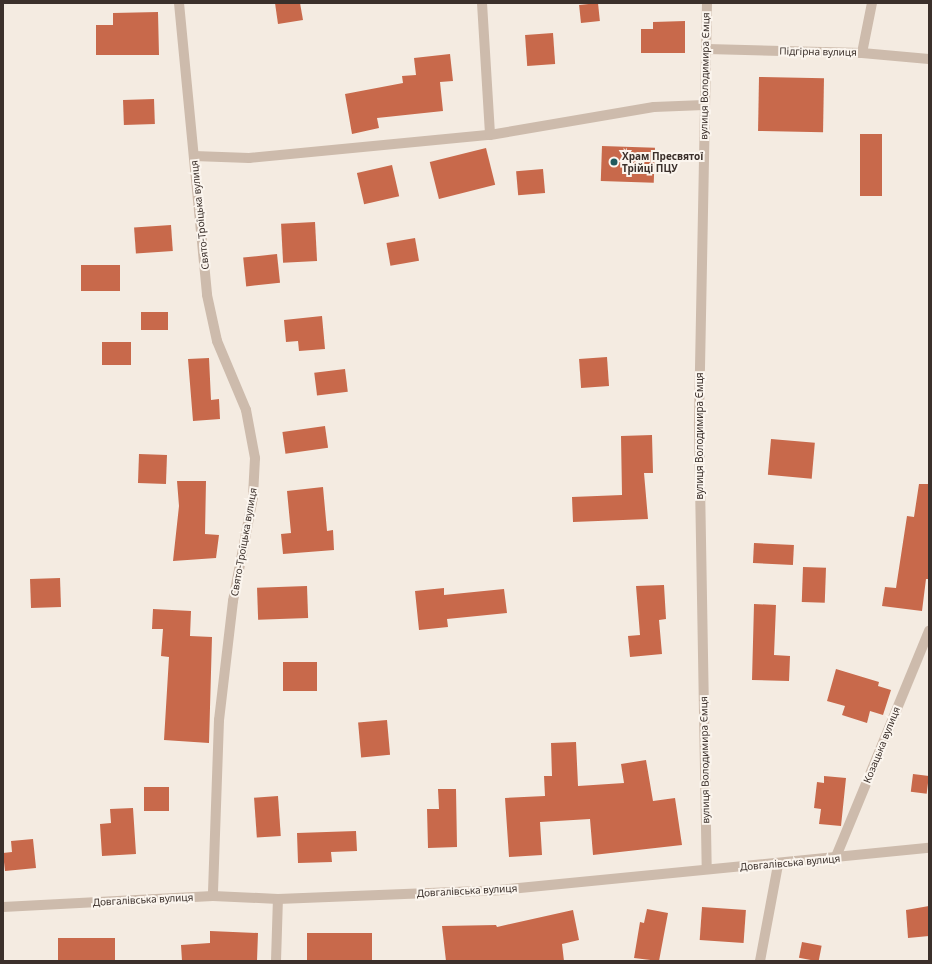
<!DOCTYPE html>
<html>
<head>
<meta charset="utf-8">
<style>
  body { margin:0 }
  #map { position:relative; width:932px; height:964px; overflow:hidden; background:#f4ebe1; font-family:"Noto Sans",sans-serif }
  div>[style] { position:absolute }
  .building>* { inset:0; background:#c8694b; transform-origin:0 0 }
  .minor>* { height:10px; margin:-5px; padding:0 5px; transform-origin:5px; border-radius:5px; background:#cdbbac }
  .tertiary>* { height:10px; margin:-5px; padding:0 5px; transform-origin:5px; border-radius:5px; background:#cdbbac }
  .dots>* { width:11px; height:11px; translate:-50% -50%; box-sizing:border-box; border:2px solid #fbf5ee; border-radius:50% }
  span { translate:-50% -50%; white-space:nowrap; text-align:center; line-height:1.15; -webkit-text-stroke:4px #fbf5ee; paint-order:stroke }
  .street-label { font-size:10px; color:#3b302b }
  .poi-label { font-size:10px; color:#3b302b; font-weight:700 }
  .left { translate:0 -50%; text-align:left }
  .frame { position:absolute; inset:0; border:4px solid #3b302b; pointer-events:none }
</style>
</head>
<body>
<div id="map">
  <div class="building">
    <i style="clip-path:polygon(275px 3px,300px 3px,303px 20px,278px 24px)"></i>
    <i style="left:598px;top:3px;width:18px;height:19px;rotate:84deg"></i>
    <i style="clip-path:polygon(158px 12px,159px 55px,96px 55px,96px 25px,113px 25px,113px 13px)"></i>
    <i style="clip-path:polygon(685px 21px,685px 53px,641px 53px,641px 29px,653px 29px,653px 22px)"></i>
    <i style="left:553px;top:33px;width:31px;height:28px;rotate:86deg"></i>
    <i style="clip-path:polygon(450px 54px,453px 81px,440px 82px,443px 111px,377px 118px,379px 128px,352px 134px,345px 94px,403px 83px,402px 76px,416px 75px,414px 58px)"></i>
    <i style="left:759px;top:77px;width:65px;height:54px;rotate:1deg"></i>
    <i style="left:154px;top:99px;width:25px;height:31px;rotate:88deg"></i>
    <i style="left:860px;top:134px;width:22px;height:62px"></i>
    <i style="left:602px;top:146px;width:53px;height:35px;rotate:2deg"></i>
    <i style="left:486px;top:148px;width:38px;height:58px;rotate:76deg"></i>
    <i style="left:392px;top:165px;width:32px;height:36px;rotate:77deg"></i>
    <i style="left:543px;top:169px;width:24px;height:27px;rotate:85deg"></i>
    <i style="left:315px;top:222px;width:39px;height:34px;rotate:87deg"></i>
    <i style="left:171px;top:225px;width:26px;height:37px;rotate:86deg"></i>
    <i style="left:415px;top:238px;width:23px;height:29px;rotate:80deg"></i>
    <i style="left:277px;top:254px;width:29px;height:34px;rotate:84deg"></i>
    <i style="left:120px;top:265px;width:26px;height:39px;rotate:90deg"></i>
    <i style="left:141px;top:312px;width:27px;height:18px"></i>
    <i style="clip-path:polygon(322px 316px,325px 349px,299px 351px,298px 341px,286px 342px,284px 320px)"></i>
    <i style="left:102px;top:342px;width:29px;height:23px"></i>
    <i style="left:607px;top:357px;width:29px;height:28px;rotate:86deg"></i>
    <i style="clip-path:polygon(209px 358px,211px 400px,219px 399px,220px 419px,193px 421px,188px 359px)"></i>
    <i style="left:345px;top:369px;width:23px;height:31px;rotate:83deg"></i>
    <i style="left:325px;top:426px;width:22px;height:43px;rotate:82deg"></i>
    <i style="clip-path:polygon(652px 435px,653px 473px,644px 473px,648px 519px,573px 522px,572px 497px,622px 495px,621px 436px)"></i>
    <i style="left:771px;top:439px;width:44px;height:36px;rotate:5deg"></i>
    <i style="left:139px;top:454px;width:28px;height:29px;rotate:2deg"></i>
    <i style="clip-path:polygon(177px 481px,206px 481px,205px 534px,219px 535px,216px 558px,173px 561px,179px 506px)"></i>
    <i style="clip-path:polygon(919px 484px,929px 484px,929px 579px,926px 579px,922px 611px,882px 606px,885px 587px,896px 588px,907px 516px,914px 517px)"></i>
    <i style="clip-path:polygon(323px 487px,327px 531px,333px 530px,334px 550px,283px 554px,281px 534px,291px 533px,287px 491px)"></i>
    <i style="left:754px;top:543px;width:40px;height:20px;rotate:3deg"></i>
    <i style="left:803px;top:567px;width:23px;height:35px;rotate:2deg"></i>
    <i style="left:60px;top:578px;width:29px;height:30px;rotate:88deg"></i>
    <i style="clip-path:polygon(664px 585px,666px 619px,659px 620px,662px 654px,630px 657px,628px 636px,640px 635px,636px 586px)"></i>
    <i style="left:307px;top:586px;width:32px;height:50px;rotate:88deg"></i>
    <i style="clip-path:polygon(444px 588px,444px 595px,504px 589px,507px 613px,447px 619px,448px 627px,419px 630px,415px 591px)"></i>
    <i style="clip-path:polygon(754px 604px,776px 605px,774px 655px,790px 656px,789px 681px,752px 680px)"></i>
    <i style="clip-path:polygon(153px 609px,191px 611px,190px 636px,212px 637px,209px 743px,164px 740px,169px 657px,161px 656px,163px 629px,152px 629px)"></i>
    <i style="left:283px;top:662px;width:34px;height:29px"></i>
    <i style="clip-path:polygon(836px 669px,879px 682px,878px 686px,891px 690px,883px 715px,870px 711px,867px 723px,842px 715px,845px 706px,827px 701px)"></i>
    <i style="left:387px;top:720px;width:35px;height:29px;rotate:85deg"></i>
    <i style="clip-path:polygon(576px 742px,578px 786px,624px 783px,621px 764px,646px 760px,653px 801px,675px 798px,682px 845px,593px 855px,590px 819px,540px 822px,542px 855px,509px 857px,505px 798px,545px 796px,544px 776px,552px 776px,551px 743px)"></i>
    <i style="left:913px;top:774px;width:16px;height:18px;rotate:7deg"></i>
    <i style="clip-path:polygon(824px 776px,846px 778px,841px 826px,819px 824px,821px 809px,814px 808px,817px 782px,824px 783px)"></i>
    <i style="left:144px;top:787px;width:25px;height:24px"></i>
    <i style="clip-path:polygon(438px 789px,456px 789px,457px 847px,428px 848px,427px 809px,439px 809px)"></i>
    <i style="left:278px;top:796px;width:40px;height:24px;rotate:86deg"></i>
    <i style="clip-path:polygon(133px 808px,136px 854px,102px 856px,100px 824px,111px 823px,110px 809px)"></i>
    <i style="clip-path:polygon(356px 831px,357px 851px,331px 852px,332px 862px,298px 863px,297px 833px)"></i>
    <i style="clip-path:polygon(33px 839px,36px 868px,5px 871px,3px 853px,12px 852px,11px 841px)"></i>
    <i style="clip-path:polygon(929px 906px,929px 936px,908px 938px,906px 910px)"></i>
    <i style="left:702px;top:907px;width:44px;height:33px;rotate:4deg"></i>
    <i style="clip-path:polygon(647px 909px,668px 913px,659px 961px,634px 958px,640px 922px,644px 923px)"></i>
    <i style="clip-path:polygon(573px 910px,579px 940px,562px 944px,564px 961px,446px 961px,442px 926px,496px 925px,497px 927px)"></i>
    <i style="clip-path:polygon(210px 931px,258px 933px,257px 961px,182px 961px,181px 945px,210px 943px)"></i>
    <i style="left:372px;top:933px;width:28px;height:65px;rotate:90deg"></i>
    <i style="left:115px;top:938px;width:23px;height:57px;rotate:90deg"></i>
    <i style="left:802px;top:942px;width:20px;height:16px;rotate:11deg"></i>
  </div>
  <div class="minor">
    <i style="left:179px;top:3px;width:293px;rotate:84.5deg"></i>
    <i style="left:207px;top:295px;width:47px;rotate:77.7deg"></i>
    <i style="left:217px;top:341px;width:75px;rotate:67.2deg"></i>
    <i style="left:246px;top:410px;width:49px;rotate:79.4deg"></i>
    <i style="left:255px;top:458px;width:39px;rotate:93deg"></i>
    <i style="left:253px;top:497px;width:106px;rotate:100.9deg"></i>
    <i style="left:233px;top:601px;width:120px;rotate:96.7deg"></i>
    <i style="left:219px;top:720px;width:176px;rotate:92deg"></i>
    <i style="left:482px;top:3px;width:132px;rotate:86.5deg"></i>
    <i style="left:707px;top:3px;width:423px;rotate:91.1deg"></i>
    <i style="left:699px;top:426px;width:443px;rotate:89deg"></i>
    <i style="left:707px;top:49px;width:155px;rotate:1.5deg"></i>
    <i style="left:862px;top:53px;width:67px;rotate:5.1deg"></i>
    <i style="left:862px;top:53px;width:51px;rotate:-78.7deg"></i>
    <i style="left:194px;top:156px;width:55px;rotate:2.1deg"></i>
    <i style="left:249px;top:158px;width:242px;rotate:-5.5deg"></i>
    <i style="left:490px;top:135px;width:166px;rotate:-9.7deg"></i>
    <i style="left:654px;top:107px;width:50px;rotate:-2.3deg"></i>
    <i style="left:276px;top:961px;width:62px;rotate:-88.2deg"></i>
    <i style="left:760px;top:961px;width:98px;rotate:-79.4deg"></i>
  </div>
  <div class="tertiary">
    <i style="left:835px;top:859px;width:247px;rotate:-67.6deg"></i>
    <i style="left:3px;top:907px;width:210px;rotate:-3deg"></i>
    <i style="left:213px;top:896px;width:65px;rotate:2.6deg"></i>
    <i style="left:278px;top:899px;width:221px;rotate:-2.3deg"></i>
    <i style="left:499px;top:890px;width:432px;rotate:-5.6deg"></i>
  </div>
  <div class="dots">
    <i style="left:614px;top:162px;background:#1f5a5e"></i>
  </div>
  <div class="street-label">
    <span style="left:818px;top:52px;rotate:1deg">Підгірна вулиця</span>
    <span style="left:705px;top:76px;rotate:-89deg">вулиця Володимира Ємця</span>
    <span style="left:200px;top:215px;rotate:-96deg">Свято-Троїцька вулиця</span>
    <span style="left:700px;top:436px;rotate:-90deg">вулиця Володимира Ємця</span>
    <span style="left:244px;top:542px;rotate:-80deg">Свято-Троїцька вулиця</span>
    <span style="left:882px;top:745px;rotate:-68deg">Козацька вулиця</span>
    <span style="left:705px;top:760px;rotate:-91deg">вулиця Володимира Ємця</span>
    <span style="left:790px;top:863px;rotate:-5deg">Довгалівська вулиця</span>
    <span style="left:467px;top:891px;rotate:-3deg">Довгалівська вулиця</span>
    <span style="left:143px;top:900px;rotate:-3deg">Довгалівська вулиця</span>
  </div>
  <div class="poi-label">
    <span class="left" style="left:622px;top:162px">Храм Пресвятої<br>Трійці ПЦУ</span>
  </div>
  <div class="frame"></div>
</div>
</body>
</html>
